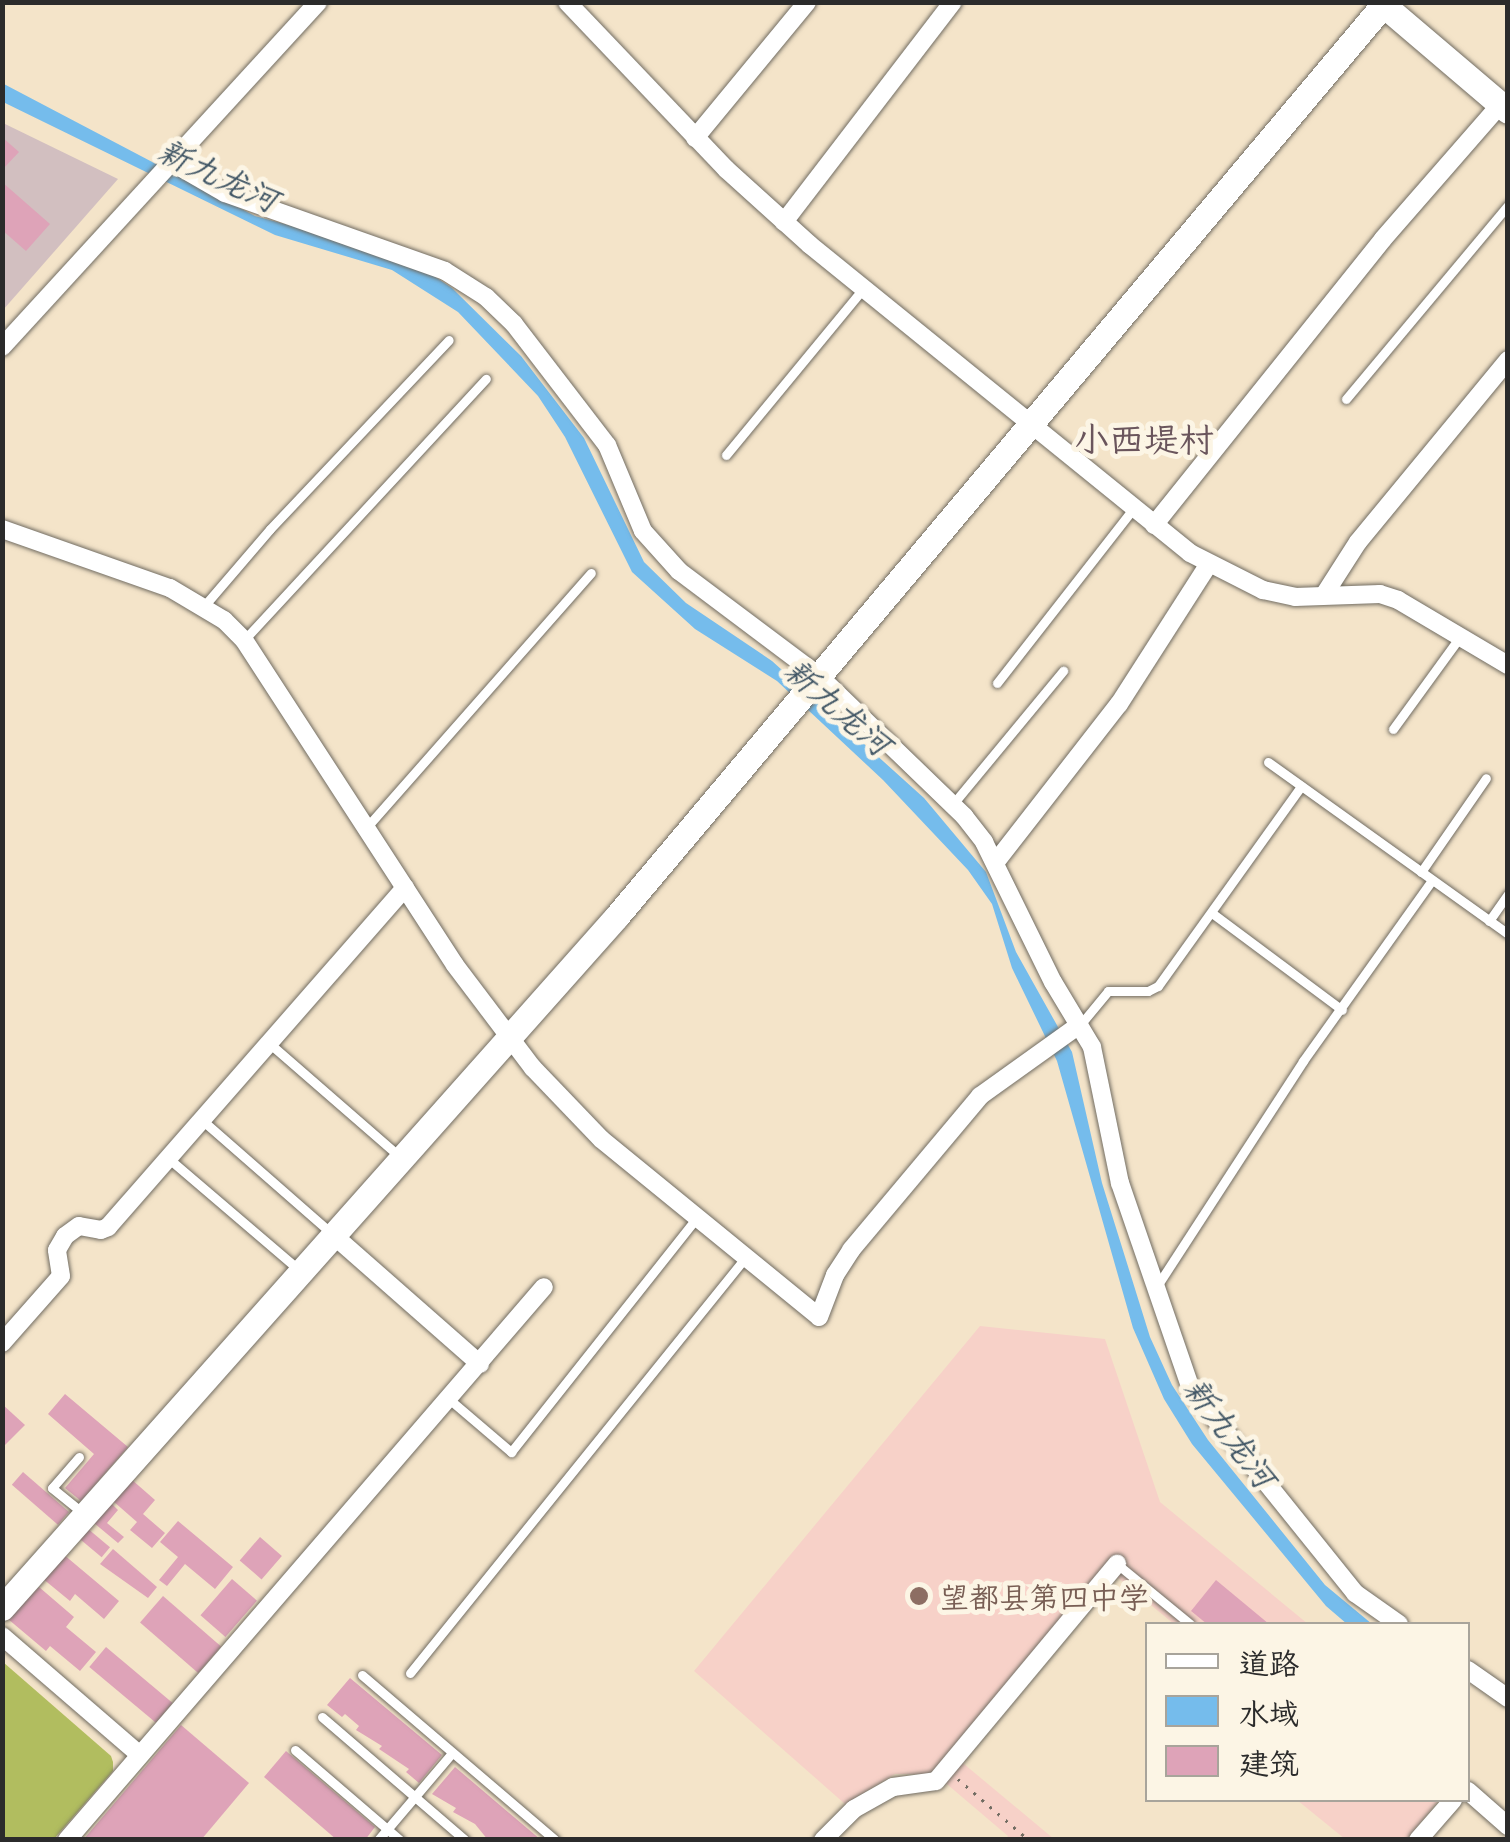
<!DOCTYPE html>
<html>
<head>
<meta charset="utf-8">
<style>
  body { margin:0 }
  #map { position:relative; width:1510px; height:1842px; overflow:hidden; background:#f4e4c9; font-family:"Playpen Sans","LXGW WenKai TC",sans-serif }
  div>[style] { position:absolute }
  .built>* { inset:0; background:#f7d1c8 }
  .industrial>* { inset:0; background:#d2bfc0 }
  .green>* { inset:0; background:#b1bd5f }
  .water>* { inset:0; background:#75bcec }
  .building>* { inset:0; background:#dea3b8; transform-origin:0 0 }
  .path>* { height:2.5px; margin-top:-1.25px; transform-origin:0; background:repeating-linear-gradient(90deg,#716c62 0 2.5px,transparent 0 10.5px) }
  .roads { filter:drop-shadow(0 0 2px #716c62) drop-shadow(0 0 2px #716c62) }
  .lane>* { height:9px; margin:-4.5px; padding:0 4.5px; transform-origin:4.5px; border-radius:4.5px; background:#fff }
  .street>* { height:18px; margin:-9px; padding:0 9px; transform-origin:9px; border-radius:9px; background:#fff }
  .secondary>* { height:25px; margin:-12.5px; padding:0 12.5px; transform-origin:12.5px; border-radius:12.5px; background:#fff }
  .dots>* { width:28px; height:28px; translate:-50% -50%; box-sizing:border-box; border:5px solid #fcf5e5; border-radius:50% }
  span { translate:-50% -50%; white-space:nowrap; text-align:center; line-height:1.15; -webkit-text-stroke:10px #fcf5e5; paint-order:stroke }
  .education-label { font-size:30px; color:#785e54 }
  .left { translate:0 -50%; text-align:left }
  .water-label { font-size:32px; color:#415665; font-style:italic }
  .quarter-label { font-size:35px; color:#6a555c }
  .frame { position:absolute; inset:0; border:5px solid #2b2b2b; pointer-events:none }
  .legend { position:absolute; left:1145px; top:1622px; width:325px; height:180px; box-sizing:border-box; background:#fcf5e5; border:2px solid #a8a49b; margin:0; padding:12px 18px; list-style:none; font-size:30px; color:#2b2b2b }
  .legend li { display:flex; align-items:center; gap:20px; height:50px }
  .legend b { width:50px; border:2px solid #a8a49b }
</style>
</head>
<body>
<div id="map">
  <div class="built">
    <i style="clip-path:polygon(980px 1326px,1105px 1339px,1160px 1502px,1308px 1624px,1174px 1624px,1106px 1568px,952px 1754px,1054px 1839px,1006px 1839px,1008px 1836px,935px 1774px,895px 1774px,845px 1804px,694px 1671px)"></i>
    <i style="clip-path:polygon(1297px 1800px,1439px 1800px,1406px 1840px,1345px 1839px)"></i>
  </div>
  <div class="industrial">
    <i style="clip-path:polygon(3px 123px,118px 179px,3px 310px)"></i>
  </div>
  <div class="green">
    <i style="clip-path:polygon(3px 1662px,111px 1756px,113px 1762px,113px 1771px,54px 1839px,3px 1839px)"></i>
  </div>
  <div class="water">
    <i style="clip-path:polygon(2px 83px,255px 216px,340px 239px,434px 276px,452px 288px,521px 356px,584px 438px,644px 562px,686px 603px,772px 661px,924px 798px,986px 872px,1016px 952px,1072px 1052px,1102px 1183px,1150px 1337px,1172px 1385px,1208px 1440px,1325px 1585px,1372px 1624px,1347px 1624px,1326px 1606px,1192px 1444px,1164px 1399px,1133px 1328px,1057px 1061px,1012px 968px,992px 904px,968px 870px,883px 780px,777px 681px,695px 629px,632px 572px,565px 437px,538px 396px,458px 312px,392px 270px,275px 235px,3px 102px)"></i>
  </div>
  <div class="building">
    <i style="clip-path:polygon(2px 137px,19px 152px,2px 170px)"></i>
    <i style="clip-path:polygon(2px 182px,50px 224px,26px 251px,2px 230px)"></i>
    <i style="clip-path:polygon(65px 1394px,128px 1447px,81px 1501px,65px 1488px,94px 1454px,48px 1414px)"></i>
    <i style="clip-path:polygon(2px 1404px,25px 1425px,2px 1448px)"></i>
    <i style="left:23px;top:1472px;width:61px;height:17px;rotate:41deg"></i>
    <i style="clip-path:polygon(131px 1479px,155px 1500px,143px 1514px,165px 1533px,152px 1548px,130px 1530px,137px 1522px,113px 1501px)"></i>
    <i style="clip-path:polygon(111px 1503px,118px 1510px,107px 1523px,124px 1537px,118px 1543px,94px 1523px)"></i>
    <i style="clip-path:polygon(178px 1521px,233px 1567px,215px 1589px,185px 1564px,167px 1586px,159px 1580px,178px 1557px,160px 1542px)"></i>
    <i style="left:87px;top:1528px;width:30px;height:13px;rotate:40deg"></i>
    <i style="left:260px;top:1537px;width:29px;height:31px;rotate:41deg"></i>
    <i style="clip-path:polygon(113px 1549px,157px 1587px,148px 1598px,100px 1564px)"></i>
    <i style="clip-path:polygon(63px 1554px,119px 1601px,104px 1619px,75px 1594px,70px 1601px,42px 1578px)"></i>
    <i style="left:232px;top:1579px;width:33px;height:48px;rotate:41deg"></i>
    <i style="clip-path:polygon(1216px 1580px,1269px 1624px,1207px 1624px,1191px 1611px)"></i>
    <i style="clip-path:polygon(39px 1587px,74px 1617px,66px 1627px,96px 1652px,80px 1671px,50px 1646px,46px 1651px,8px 1619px)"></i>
    <i style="left:163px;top:1596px;width:77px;height:35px;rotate:41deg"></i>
    <i style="left:106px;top:1647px;width:87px;height:26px;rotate:40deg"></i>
    <i style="clip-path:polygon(350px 1678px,442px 1755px,419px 1783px,406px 1772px,409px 1769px,379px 1749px,382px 1746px,356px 1730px,359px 1726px,345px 1714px,342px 1717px,327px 1705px)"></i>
    <i style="clip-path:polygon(181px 1725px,249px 1783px,201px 1840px,83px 1840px)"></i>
    <i style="clip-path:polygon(286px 1751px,375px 1827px,365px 1840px,337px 1840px,264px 1777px)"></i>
    <i style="clip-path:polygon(455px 1767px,541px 1840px,488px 1840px,475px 1824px,453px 1812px,456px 1808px,432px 1794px)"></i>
  </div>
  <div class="path">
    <i style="left:958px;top:1779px;width:94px;rotate:40.7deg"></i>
  </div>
  <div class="roads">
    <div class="lane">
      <i style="left:1346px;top:399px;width:253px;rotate:-50.1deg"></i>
      <i style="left:726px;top:455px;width:215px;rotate:-50.5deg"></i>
      <i style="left:204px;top:606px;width:101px;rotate:-49.4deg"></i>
      <i style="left:270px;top:529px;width:260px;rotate:-46.6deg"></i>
      <i style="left:244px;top:640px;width:356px;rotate:-47.2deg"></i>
      <i style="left:997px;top:683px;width:221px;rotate:-52deg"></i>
      <i style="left:1393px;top:729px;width:112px;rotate:-54deg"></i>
      <i style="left:1268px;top:762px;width:295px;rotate:35.6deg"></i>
      <i style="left:953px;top:804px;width:173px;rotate:-50.4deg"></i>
      <i style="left:366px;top:828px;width:340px;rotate:-48.6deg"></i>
      <i style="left:1421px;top:872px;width:114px;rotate:-55.3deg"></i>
      <i style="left:1212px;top:913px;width:162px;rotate:36.7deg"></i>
      <i style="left:1489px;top:921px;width:33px;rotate:-55deg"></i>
      <i style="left:1080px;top:1025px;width:44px;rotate:-50.5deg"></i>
      <i style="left:1108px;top:991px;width:40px"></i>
      <i style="left:1148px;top:991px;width:11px;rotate:-27deg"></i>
      <i style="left:1158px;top:986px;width:246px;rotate:-54.4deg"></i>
      <i style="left:269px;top:1043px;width:172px;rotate:41deg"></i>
      <i style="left:202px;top:1120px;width:171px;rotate:41.2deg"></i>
      <i style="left:168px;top:1158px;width:172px;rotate:40.5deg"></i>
      <i style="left:1157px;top:1286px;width:268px;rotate:-57deg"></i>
      <i style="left:1303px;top:1061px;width:222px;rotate:-54.5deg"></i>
      <i style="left:449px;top:1399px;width:82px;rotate:40.5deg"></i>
      <i style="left:511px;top:1452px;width:298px;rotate:-51.6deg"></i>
      <i style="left:79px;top:1457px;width:41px;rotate:131.1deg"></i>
      <i style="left:52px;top:1488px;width:41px;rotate:39.1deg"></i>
      <i style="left:1117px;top:1564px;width:94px;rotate:39.4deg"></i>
      <i style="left:410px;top:1673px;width:533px;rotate:-51.09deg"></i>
      <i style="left:362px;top:1675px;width:254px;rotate:40.5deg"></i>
      <i style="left:322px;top:1717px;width:189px;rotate:40.7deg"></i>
      <i style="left:295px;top:1750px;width:138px;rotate:40.6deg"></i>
      <i style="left:378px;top:1840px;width:114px;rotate:-49.6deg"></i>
    </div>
    <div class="street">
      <i style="left:567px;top:2px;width:231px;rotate:46.4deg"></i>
      <i style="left:726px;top:169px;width:113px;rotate:42.1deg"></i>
      <i style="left:810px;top:245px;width:489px;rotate:39deg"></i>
      <i style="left:1190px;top:553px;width:82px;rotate:26.9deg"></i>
      <i style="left:1263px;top:590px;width:33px;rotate:12deg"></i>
      <i style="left:1295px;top:597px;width:85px;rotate:-2deg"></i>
      <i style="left:1380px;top:594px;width:19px;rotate:18deg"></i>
      <i style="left:1398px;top:600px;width:128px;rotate:30.6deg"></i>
      <i style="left:695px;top:138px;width:176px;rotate:-50.5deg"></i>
      <i style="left:171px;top:162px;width:62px;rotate:29.9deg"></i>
      <i style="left:225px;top:193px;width:233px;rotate:19.5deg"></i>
      <i style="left:445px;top:271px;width:49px;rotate:32.4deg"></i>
      <i style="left:486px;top:297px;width:39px;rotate:44deg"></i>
      <i style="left:514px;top:324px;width:153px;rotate:52.5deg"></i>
      <i style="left:607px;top:445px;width:93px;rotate:67.3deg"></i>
      <i style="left:643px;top:531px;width:54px;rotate:48deg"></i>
      <i style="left:679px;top:571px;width:175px;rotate:36.9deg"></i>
      <i style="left:819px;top:676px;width:202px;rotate:44deg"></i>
      <i style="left:964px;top:816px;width:33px;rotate:52deg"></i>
      <i style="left:984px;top:842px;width:156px;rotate:63.8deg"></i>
      <i style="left:1053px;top:982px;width:76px;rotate:59deg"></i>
      <i style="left:1092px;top:1047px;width:139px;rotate:78.4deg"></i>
      <i style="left:1120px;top:1183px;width:218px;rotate:71deg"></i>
      <i style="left:1191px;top:1389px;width:262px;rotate:51.2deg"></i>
      <i style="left:1355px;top:1593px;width:54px;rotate:35.2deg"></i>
      <i style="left:784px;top:222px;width:277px;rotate:-52.5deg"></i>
      <i style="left:2px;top:347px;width:468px;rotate:-47.5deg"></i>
      <i style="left:1154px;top:525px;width:366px;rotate:-51.3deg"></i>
      <i style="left:1383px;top:239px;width:178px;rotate:-48.9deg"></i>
      <i style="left:2px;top:529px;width:178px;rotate:19.4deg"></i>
      <i style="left:170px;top:588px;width:63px;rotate:30.7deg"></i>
      <i style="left:224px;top:620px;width:28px;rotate:45deg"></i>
      <i style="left:244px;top:640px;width:387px;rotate:57deg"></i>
      <i style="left:455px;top:965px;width:129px;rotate:52.9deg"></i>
      <i style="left:533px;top:1068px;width:98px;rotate:46.2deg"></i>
      <i style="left:601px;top:1139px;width:281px;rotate:39.2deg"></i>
      <i style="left:819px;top:1317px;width:45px;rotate:-69.1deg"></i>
      <i style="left:835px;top:1275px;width:30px;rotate:-57deg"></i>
      <i style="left:851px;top:1250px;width:201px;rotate:-50deg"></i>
      <i style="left:980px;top:1096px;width:122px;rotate:-35.6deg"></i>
      <i style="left:1324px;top:595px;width:63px;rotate:-57.3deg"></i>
      <i style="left:1358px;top:542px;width:236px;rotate:-50.5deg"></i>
      <i style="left:995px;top:863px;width:202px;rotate:-52.1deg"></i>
      <i style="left:1119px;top:704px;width:166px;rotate:-57.3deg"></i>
      <i style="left:332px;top:1234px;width:197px;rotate:41.3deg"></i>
      <i style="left:2px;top:1343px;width:89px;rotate:-48.6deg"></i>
      <i style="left:61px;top:1276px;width:26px;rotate:-99deg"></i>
      <i style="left:57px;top:1250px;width:16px;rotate:-60deg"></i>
      <i style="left:65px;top:1236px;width:17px;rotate:-36deg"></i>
      <i style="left:79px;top:1226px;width:22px;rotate:10deg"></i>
      <i style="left:101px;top:1230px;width:8px;rotate:-23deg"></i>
      <i style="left:108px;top:1227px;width:451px;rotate:-48.8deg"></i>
      <i style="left:2px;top:1636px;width:182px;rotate:40.8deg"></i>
      <i style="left:1468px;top:1670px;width:49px;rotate:35deg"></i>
      <i style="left:1468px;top:1791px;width:53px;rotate:41.2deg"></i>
      <i style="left:67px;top:1840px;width:730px;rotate:-49.22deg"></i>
      <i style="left:823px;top:1840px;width:44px;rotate:-45deg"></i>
      <i style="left:854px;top:1809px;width:45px;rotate:-29.4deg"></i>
      <i style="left:893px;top:1787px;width:43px;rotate:-7.9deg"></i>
      <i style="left:936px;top:1781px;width:283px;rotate:-50.2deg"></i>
      <i style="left:1418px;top:1840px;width:53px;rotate:-48.8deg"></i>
    </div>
    <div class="secondary">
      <i style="left:1380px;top:2px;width:168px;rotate:40.4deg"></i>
      <i style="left:2px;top:1608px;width:926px;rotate:-48.37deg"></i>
      <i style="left:617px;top:916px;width:1190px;rotate:-49.94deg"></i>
    </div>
  </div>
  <div class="dots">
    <i style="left:919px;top:1596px;background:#8d6e63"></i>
  </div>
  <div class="education-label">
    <span class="left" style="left:939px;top:1596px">望都县第四中学</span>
  </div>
  <div class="water-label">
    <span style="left:219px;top:174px;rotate:25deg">新九龙河</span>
    <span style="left:839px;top:706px;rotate:41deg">新九龙河</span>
    <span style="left:1231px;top:1432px;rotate:53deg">新九龙河</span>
  </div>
  <div class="quarter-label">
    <span style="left:1144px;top:438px">小西堤村</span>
  </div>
  <div class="frame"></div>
  <ul class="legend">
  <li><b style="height:12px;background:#fff"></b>道路</li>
  <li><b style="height:28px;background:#75bcec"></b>水域</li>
  <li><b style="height:28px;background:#dea3b8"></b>建筑</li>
  </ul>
</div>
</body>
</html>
